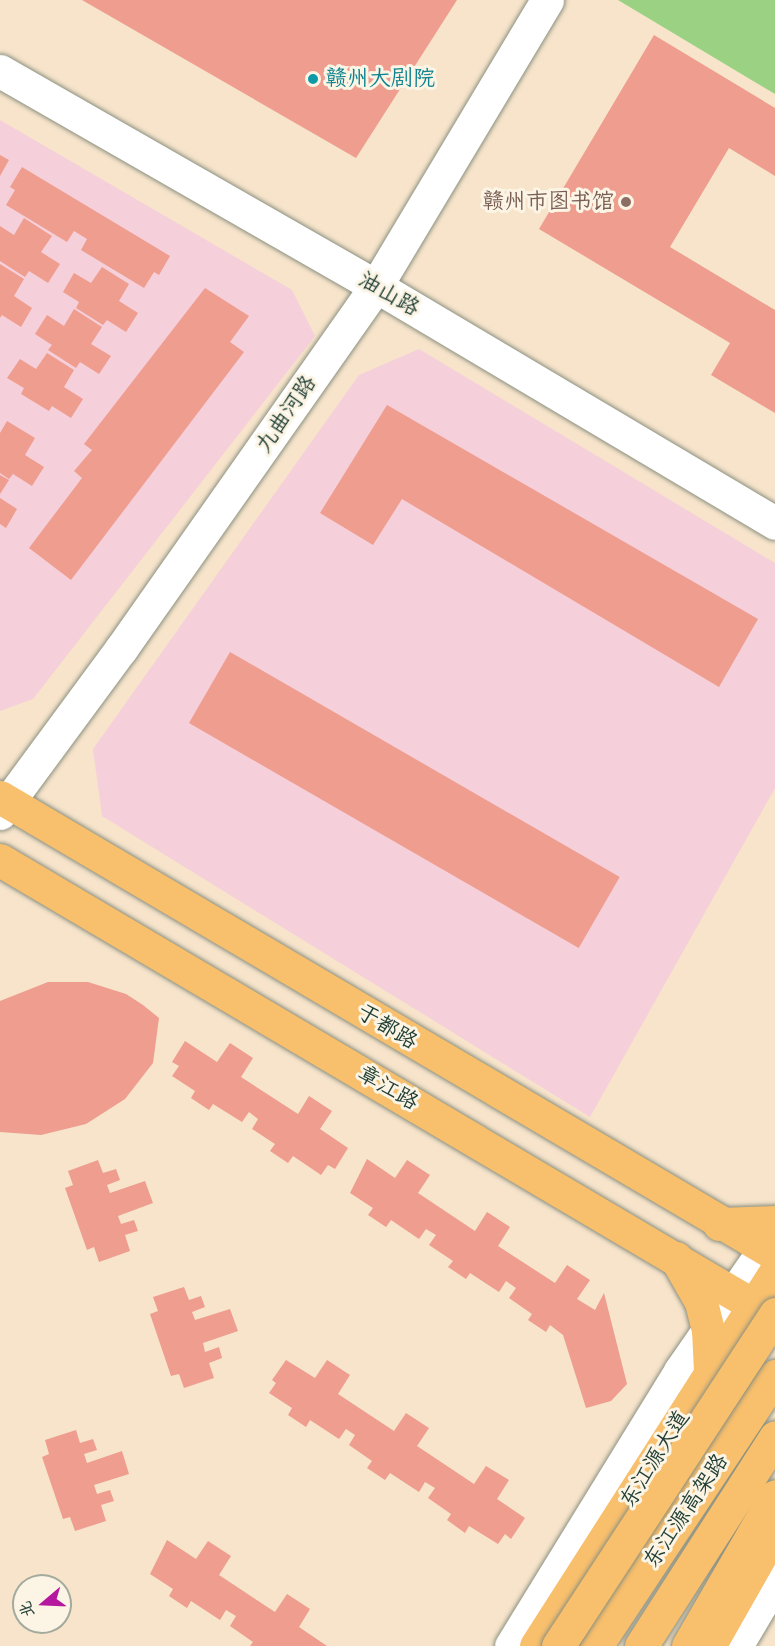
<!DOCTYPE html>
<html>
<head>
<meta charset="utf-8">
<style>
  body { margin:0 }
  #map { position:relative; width:775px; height:1646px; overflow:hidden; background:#f7e4cb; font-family:"Comic Neue","LXGW WenKai TC",sans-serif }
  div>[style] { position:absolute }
  .built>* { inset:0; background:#f5cfd9 }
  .green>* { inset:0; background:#9ad183 }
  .building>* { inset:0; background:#ee9d8e; transform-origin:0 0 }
  .roads { filter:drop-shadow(0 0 2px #8b9080) drop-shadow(0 0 2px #8b9080) }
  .minor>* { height:33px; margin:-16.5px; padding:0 16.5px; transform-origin:16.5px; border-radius:16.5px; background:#fff }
  .major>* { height:33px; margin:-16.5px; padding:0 16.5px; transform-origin:16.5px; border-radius:16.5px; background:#f8bf6c }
  .highway>* { height:33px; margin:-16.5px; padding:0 16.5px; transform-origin:16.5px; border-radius:16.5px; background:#f8bf6c }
  .bridges { filter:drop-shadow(0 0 2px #8b9080) drop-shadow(0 0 2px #8b9080) }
  .highway-bridge>* { height:33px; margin:-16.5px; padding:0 16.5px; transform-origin:16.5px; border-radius:16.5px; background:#f8bf6c }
  .dots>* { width:16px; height:16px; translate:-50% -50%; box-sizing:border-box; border:3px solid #fcf5e5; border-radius:50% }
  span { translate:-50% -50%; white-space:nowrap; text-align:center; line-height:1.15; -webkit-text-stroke:6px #fcf5e5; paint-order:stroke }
  .culture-label { font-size:22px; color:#0d838f }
  .left { translate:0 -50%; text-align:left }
  .education-label { font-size:22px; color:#785e54 }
  .right { translate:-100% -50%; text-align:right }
  .street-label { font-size:22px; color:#1f3d34 }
  .north { position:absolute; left:12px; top:1574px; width:60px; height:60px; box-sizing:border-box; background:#fcf5e5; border:2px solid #a4ab9e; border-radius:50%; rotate:251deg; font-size:16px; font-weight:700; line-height:24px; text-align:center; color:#1f3d34 }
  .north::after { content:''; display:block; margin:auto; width:21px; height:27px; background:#b5179e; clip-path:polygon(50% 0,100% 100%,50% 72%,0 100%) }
</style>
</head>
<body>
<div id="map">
  <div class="built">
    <i style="clip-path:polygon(0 120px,292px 290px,315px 336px,33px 699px,0 711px)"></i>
    <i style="clip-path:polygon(419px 349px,775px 563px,775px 788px,590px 1117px,102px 816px,93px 749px,359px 375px)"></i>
  </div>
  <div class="green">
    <i style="clip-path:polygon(618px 0,775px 0,775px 94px)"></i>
  </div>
  <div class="building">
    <i style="clip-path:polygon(82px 0,457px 0,356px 158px)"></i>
    <i style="clip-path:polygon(654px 35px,775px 108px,775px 176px,729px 148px,670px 247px,775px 310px,775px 413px,711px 375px,730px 343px,539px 229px)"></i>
    <i style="clip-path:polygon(0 155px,9px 160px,0 176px)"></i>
    <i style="clip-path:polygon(22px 167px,170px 256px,159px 275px,154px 272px,144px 288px,81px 250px,87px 239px,74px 231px,67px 242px,6px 205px,15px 190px,10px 187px)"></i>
    <i style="clip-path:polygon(24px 218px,52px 236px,41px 252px,60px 264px,48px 283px,29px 271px,25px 277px,0 261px,0 226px,14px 235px)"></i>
    <i style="clip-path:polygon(0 264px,24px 279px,14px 296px,32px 308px,21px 327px,2px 315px,0 318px)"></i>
    <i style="clip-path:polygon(102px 267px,129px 284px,119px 301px,138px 313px,126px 332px,107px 320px,103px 325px,76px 308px,79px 302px,63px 292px,74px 273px,91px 283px)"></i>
    <i style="clip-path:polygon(205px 288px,249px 316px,230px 342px,244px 352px,71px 580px,29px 548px,82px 478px,74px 471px,92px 450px,84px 444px)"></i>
    <i style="clip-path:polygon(74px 309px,102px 327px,91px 344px,111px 356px,99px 374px,80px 362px,76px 368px,48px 350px,52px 345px,35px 334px,47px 315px,64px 326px)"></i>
    <i style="clip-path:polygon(47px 353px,74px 370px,64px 387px,83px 399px,71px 418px,52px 406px,49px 411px,21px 394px,24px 388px,7px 378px,20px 359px,36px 369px)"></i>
    <i style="clip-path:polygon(387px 405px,758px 619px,719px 687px,402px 499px,373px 545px,320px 513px)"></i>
    <i style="clip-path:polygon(7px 421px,35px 438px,25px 455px,44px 467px,32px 486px,13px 474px,9px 479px,0 473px,0 433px)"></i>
    <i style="clip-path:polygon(0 475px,9px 480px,0 494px)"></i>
    <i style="clip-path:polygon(0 498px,17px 509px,6px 528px,0 524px)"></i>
    <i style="left:230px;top:652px;width:450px;height:82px;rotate:30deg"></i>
    <i style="clip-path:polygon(48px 982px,88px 982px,126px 994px,143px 1005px,159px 1018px,153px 1063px,125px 1099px,86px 1124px,41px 1135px,0 1132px,0 1001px)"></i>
    <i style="clip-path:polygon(185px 1041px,217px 1062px,230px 1043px,253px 1058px,241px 1077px,298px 1114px,309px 1096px,332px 1111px,320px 1129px,348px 1148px,335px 1169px,328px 1165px,321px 1175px,293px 1156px,288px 1163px,270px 1151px,275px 1144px,252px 1129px,258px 1119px,249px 1112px,242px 1122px,213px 1104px,209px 1110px,191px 1098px,195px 1091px,172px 1076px,179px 1066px,172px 1062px)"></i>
    <i style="clip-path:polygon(367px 1159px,395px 1178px,407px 1160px,430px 1175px,418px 1193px,475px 1231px,487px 1212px,510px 1227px,498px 1246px,555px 1283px,567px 1265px,590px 1280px,577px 1299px,595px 1310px,604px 1293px,627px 1384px,611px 1401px,586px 1408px,563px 1335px,550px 1325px,546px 1332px,528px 1320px,532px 1314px,509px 1298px,516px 1288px,506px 1281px,499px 1292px,470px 1273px,466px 1279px,448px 1267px,453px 1261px,429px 1245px,436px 1235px,426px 1229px,419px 1239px,391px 1220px,386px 1227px,368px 1215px,373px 1208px,350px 1193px)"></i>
    <i style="clip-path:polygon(98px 1160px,103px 1173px,116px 1169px,120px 1180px,107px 1185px,110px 1193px,145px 1181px,153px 1203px,118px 1216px,121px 1224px,134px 1220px,138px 1231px,125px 1235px,130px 1251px,99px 1262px,94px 1247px,87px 1250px,65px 1188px,73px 1185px,68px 1171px)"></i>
    <i style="clip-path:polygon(184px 1287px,189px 1300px,201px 1296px,205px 1307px,192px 1312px,195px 1320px,230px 1309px,238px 1331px,203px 1343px,205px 1352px,219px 1347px,222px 1358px,209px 1363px,214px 1378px,184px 1388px,179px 1374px,171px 1376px,150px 1314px,158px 1311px,153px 1297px)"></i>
    <i style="clip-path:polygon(286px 1360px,315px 1378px,327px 1360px,350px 1375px,338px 1394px,394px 1431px,406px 1413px,429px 1428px,417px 1446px,474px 1484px,486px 1466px,509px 1480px,497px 1499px,525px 1518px,511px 1539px,505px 1534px,498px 1544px,469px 1526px,465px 1533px,447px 1520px,451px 1514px,428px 1498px,435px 1488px,425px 1482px,419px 1492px,390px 1473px,385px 1480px,367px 1468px,372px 1461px,349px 1445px,355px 1435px,346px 1429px,339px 1439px,310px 1420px,306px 1427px,288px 1415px,292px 1408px,269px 1393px,276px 1383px,272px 1380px)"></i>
    <i style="clip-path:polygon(76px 1430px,80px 1443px,93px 1439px,97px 1450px,84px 1454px,87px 1463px,122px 1451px,129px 1474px,94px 1485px,97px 1494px,110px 1490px,114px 1501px,101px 1505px,106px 1521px,75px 1531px,70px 1517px,63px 1519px,42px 1457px,49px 1454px,45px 1440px)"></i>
    <i style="clip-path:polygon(167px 1540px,196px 1559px,208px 1541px,231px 1556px,219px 1575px,275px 1612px,287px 1594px,310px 1609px,299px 1627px,327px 1646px,250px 1646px,253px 1642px,230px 1626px,236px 1616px,226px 1610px,220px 1620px,191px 1601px,187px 1608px,169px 1596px,173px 1589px,150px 1574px)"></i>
  </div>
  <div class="roads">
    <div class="minor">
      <i style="left:0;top:71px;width:433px;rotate:29.8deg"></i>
      <i style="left:376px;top:286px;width:464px;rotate:30.7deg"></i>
      <i style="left:0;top:813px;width:204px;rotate:-53.6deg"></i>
      <i style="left:121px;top:649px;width:444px;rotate:-54.9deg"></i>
      <i style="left:376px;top:286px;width:333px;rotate:-59.1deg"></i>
      <i style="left:511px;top:1646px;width:323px;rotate:-58.4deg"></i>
      <i style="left:680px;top:1371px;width:167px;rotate:-55.3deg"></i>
      <i style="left:736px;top:1646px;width:77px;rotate:-59.4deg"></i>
    </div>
    <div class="major">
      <i style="left:0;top:797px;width:900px;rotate:30.53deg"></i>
      <i style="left:0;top:860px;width:900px;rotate:30.58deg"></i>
      <i style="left:536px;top:1646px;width:444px;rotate:-57.4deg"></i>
      <i style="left:709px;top:1646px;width:133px;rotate:-60.4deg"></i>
    </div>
    <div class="highway">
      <i style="left:719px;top:1224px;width:56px;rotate:-2deg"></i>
      <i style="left:676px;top:1258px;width:51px;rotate:60.4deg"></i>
      <i style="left:701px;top:1302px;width:29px;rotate:76deg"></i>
      <i style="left:708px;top:1330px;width:41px;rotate:87.2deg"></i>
      <i style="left:596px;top:1646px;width:324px;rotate:-56.5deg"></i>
      <i style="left:641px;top:1646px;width:248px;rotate:-57.3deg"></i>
      <i style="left:688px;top:1646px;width:173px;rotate:-59.9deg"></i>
    </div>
  </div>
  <div class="bridges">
    <div class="highway-bridge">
      <i style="left:558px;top:1646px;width:397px;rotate:-56.8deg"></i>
    </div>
  </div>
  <div class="dots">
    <i style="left:313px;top:79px;background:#0f9aa8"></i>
    <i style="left:626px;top:202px;background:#8d6e63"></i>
  </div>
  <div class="culture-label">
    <span class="left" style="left:325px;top:79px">赣州大剧院</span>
  </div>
  <div class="education-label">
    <span class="right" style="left:614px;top:202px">赣州市图书馆</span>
  </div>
  <div class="street-label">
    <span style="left:389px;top:294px;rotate:30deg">油山路</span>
    <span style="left:286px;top:414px;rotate:-55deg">九曲河路</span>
    <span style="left:387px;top:1027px;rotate:31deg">于都路</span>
    <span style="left:388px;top:1088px;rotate:30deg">章江路</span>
    <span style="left:655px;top:1459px;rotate:-58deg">东江源大道</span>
    <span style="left:686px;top:1511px;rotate:-56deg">东江源高架路</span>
  </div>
  <div class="north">北</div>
</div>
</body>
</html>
